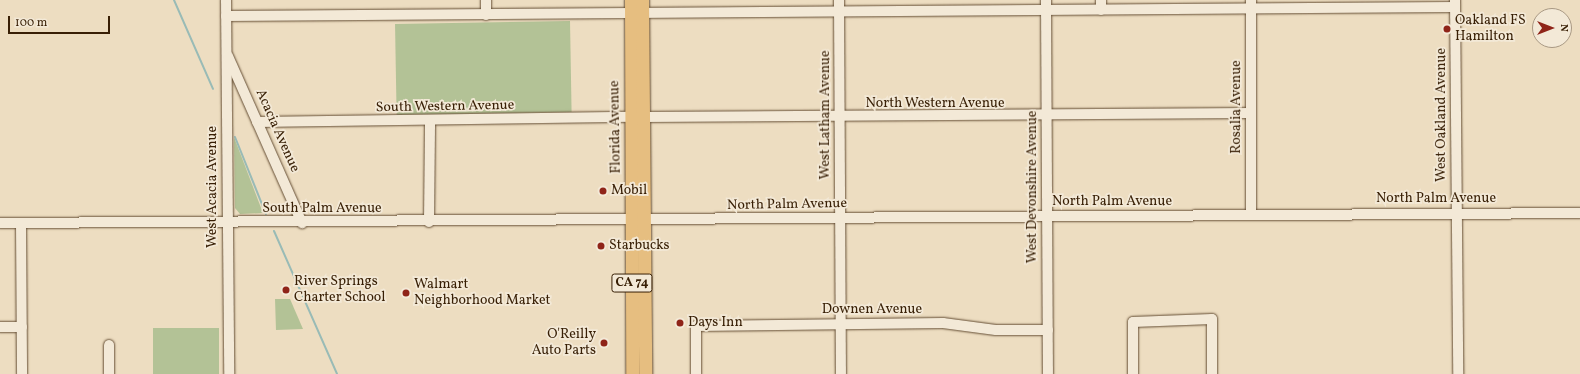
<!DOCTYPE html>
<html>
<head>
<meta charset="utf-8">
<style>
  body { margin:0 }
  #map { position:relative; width:1580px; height:374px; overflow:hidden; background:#edddc1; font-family:Vollkorn,serif }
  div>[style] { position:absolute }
  .green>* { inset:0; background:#b3c296; transform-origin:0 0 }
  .stream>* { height:2px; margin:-1px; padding:0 1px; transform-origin:1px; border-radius:1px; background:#99bbb6 }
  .roads { filter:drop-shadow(0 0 1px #654e34) drop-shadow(0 0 1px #654e34) }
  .minor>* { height:10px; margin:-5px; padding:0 5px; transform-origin:5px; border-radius:5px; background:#f3e9d7 }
  .major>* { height:13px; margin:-6.5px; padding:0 6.5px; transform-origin:6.5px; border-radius:6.5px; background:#e6be80 }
  .dots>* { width:11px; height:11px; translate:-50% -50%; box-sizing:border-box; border:2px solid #f3e9d7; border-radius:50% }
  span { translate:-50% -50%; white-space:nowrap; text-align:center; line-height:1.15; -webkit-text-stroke:3.5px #f3e9d7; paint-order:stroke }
  .shield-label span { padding:1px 3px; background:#f3e9d7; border:1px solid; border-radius:3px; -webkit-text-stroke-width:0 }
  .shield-label { font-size:13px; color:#381f05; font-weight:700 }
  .poi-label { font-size:14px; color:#381f05 }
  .left { translate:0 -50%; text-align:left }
  .right { translate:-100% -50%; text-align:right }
  .street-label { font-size:14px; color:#381f05 }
  .north { position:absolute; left:1532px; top:8px; width:40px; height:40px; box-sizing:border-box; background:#f3e9d7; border:1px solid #a89883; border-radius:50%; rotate:90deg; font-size:11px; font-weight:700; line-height:16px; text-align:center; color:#381f05 }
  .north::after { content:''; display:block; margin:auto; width:14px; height:18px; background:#8f2418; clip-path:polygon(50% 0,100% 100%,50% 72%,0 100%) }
  .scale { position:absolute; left:8px; top:16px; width:102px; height:18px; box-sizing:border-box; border:2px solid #381f05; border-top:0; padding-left:5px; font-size:12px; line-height:14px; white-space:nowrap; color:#381f05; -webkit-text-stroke:3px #f3e9d7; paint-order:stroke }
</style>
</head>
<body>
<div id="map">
  <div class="green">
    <i style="left:570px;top:21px;width:91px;height:175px;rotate:89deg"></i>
    <i style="clip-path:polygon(234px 137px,263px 213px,240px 214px,235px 208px)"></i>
    <i style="clip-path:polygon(275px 299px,290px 299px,303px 329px,276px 330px)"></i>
    <i style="left:153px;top:328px;width:66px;height:46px"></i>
  </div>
  <div class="stream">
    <i style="left:174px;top:0;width:97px;rotate:66.3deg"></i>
    <i style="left:235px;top:137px;width:83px;rotate:68.1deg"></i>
    <i style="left:274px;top:231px;width:156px;rotate:66.2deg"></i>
  </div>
  <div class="roads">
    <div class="minor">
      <i style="left:226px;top:0;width:374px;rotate:89.5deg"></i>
      <i style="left:486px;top:0;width:15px;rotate:90deg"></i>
      <i style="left:839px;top:0;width:374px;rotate:89.7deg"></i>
      <i style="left:1046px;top:0;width:374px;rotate:89.7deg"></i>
      <i style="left:1251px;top:0;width:215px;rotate:90deg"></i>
      <i style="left:1455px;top:0;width:374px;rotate:89.5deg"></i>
      <i style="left:1101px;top:10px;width:10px;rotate:-90deg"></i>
      <i style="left:226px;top:16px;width:1229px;rotate:-0.42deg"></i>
      <i style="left:228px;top:56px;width:183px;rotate:66.1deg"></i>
      <i style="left:643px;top:117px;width:608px;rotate:-0.38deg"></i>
      <i style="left:257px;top:122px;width:375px;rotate:-0.8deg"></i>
      <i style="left:429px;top:222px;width:100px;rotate:-89.4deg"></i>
      <i style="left:0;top:223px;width:1580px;rotate:-0.36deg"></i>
      <i style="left:21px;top:223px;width:151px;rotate:89.6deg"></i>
      <i style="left:0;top:327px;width:22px"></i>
      <i style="left:109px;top:345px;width:29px;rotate:90deg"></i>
      <i style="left:696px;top:374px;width:48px;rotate:-90deg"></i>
      <i style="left:696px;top:326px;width:247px;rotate:-0.7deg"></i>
      <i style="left:943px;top:323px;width:53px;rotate:7.5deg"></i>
      <i style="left:996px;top:330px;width:52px"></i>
      <i style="left:1133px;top:374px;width:52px;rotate:-90deg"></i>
      <i style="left:1133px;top:322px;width:79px;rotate:-2.2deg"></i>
      <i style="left:1212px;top:319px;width:55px;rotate:90deg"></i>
    </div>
    <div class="major">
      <i style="left:631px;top:0;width:374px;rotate:89.8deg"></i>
      <i style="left:642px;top:0;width:374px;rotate:89.5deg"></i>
    </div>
  </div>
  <div class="dots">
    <i style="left:1447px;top:29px;background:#8f2418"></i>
    <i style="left:603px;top:191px;background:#8f2418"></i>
    <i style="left:601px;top:246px;background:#8f2418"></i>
    <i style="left:286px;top:290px;background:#8f2418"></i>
    <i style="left:406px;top:293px;background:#8f2418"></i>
    <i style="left:680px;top:323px;background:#8f2418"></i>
    <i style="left:604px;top:343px;background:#8f2418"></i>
  </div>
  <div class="shield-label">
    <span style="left:632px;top:283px">CA 74</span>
  </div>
  <div class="poi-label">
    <span class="left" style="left:1455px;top:29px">Oakland FS<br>Hamilton</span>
    <span class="left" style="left:611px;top:191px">Mobil</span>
    <span class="left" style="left:609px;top:246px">Starbucks</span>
    <span class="left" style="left:294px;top:290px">River Springs<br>Charter School</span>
    <span class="left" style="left:414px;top:293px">Walmart<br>Neighborhood Market</span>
    <span class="left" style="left:688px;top:323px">Days Inn</span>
    <span class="right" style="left:596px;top:343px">O'Reilly<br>Auto Parts</span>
  </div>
  <div class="street-label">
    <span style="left:935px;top:104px">North Western Avenue</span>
    <span style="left:445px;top:107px;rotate:-1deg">South Western Avenue</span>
    <span style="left:1237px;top:107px;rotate:-90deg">Rosalia Avenue</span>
    <span style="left:826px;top:115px;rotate:-90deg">West Latham Avenue</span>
    <span style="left:1442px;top:115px;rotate:-90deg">West Oakland Avenue</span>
    <span style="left:616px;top:127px;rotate:-91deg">Florida Avenue</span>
    <span style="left:277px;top:131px;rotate:66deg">Acacia Avenue</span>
    <span style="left:213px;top:187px;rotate:-90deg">West Acacia Avenue</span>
    <span style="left:1033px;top:187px;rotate:-90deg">West Devonshire Avenue</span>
    <span style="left:1436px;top:199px">North Palm Avenue</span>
    <span style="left:1112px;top:202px">North Palm Avenue</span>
    <span style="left:787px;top:205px;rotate:-1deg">North Palm Avenue</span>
    <span style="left:322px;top:209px">South Palm Avenue</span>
    <span style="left:872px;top:310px">Downen Avenue</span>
  </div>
  <div class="north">N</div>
  <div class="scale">100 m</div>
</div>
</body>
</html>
